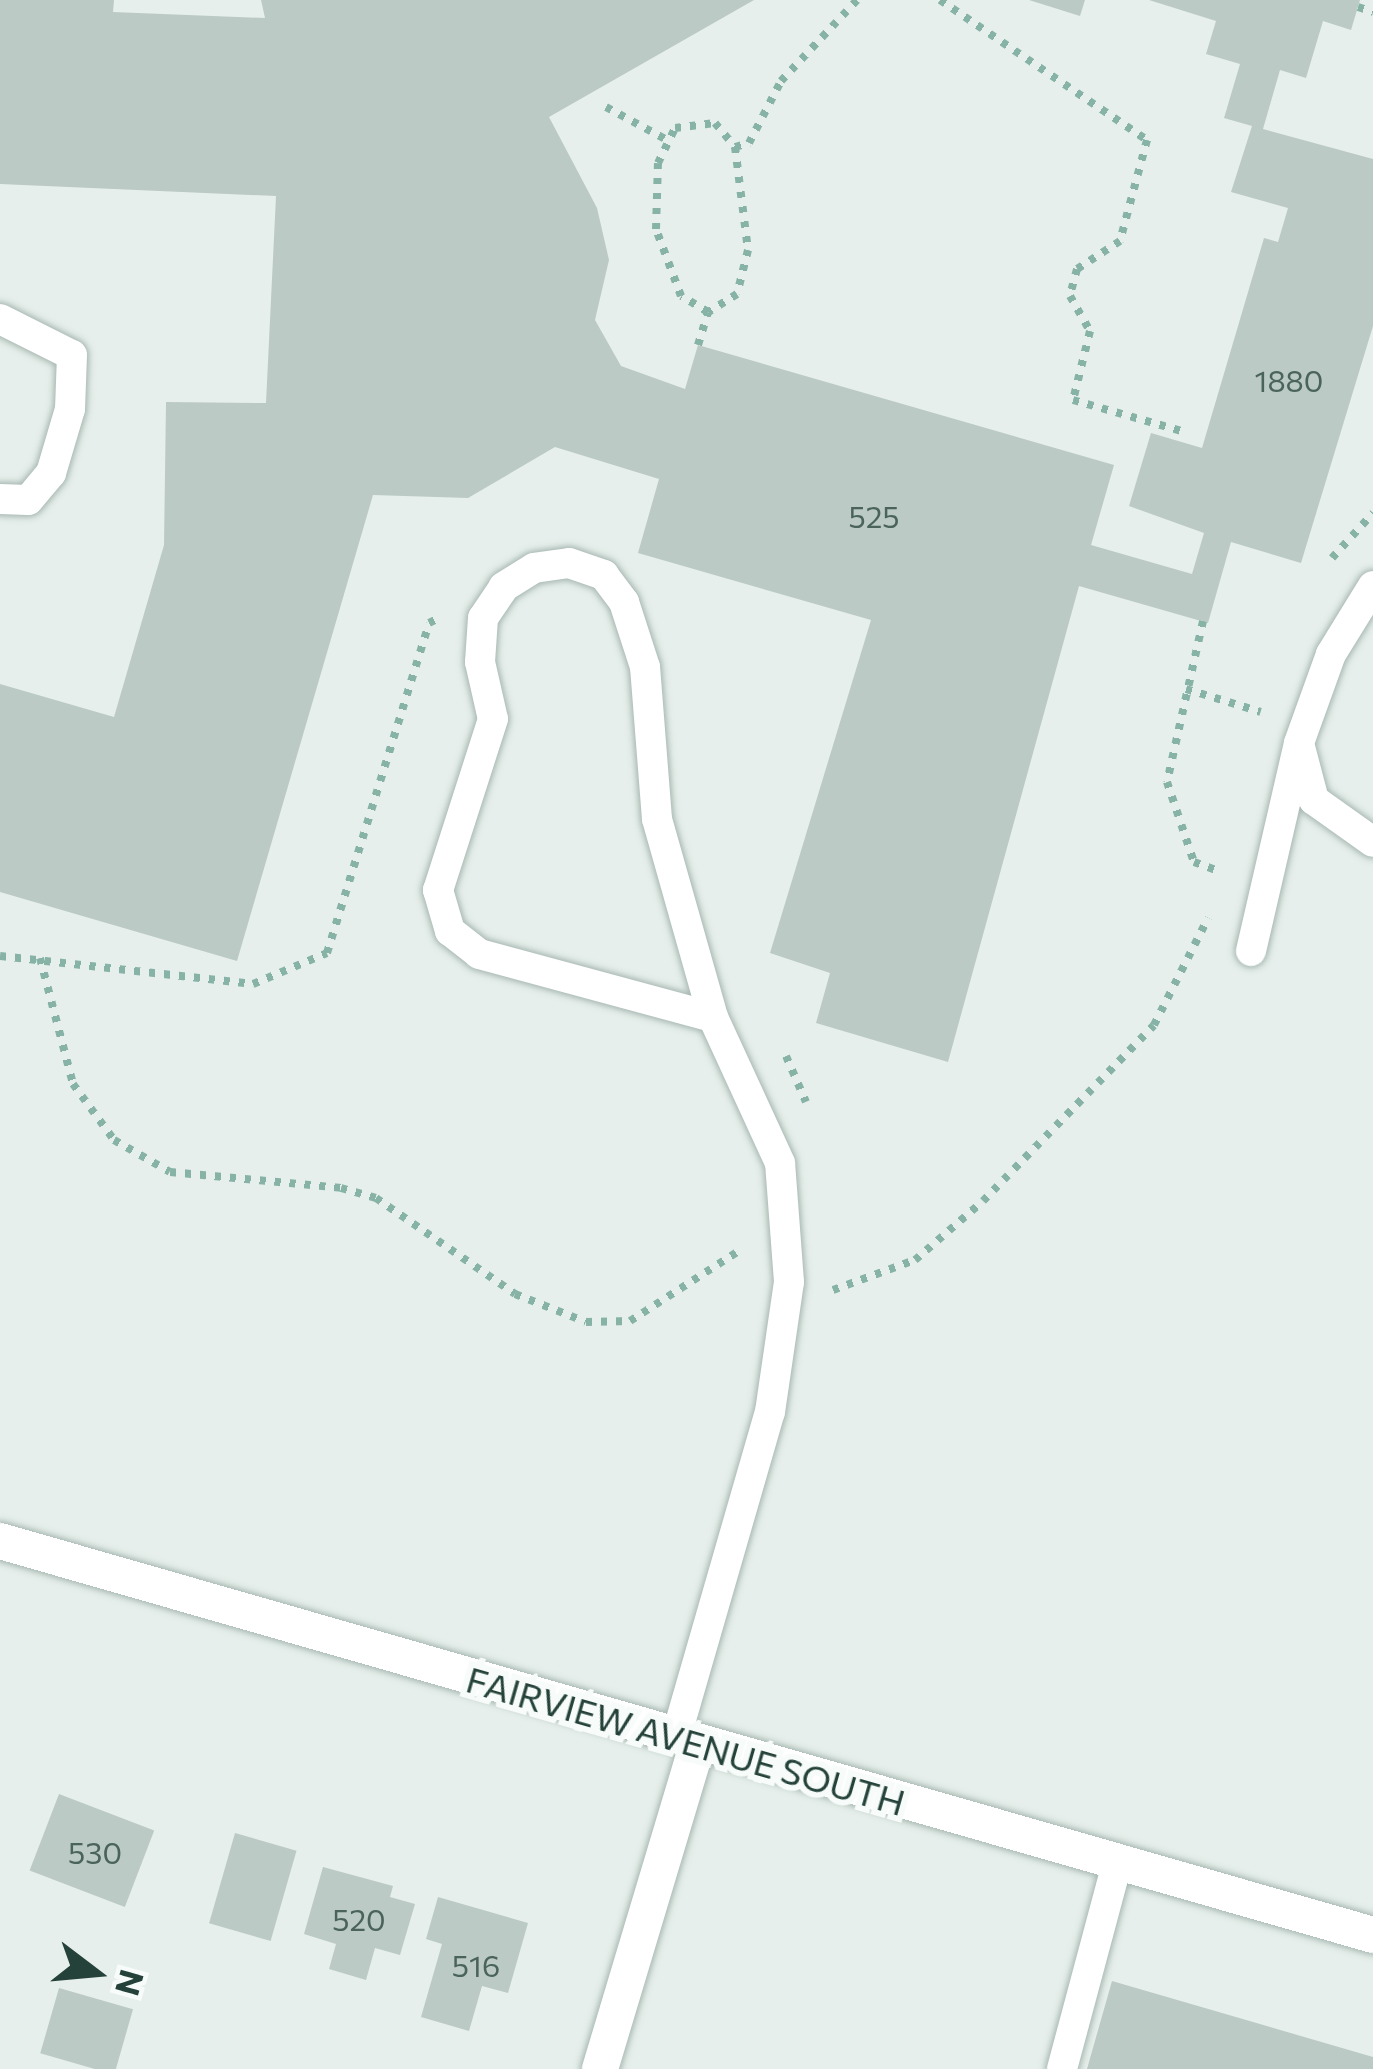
<!DOCTYPE html>
<html>
<head>
<meta charset="utf-8">
<style>
  body { margin:0 }
  #map { position:relative; width:1373px; height:2069px; overflow:hidden; background:#e6efeb; font-family:Commissioner,sans-serif }
  div>[style] { position:absolute }
  .building>* { inset:0; background:#bbcac4; transform-origin:0 0 }
  .path>* { height:8px; margin-top:-4px; transform-origin:0; background:repeating-linear-gradient(90deg,#86b3a5 0 6px,transparent 0 15px) }
  .roads { filter:drop-shadow(0 0 3px #a8b8b2) drop-shadow(0 0 3px #a8b8b2) }
  .service>* { height:30px; margin:-15px; padding:0 15px; transform-origin:15px; border-radius:15px; background:#fff }
  .minor>* { height:36px; margin:-18px; padding:0 18px; transform-origin:18px; border-radius:18px; background:#fff }
  .tertiary>* { height:36px; margin:-18px; padding:0 18px; transform-origin:18px; border-radius:18px; background:#fff }
  span { translate:-50% -50%; white-space:nowrap; text-align:center; line-height:1.15; -webkit-text-stroke:12px #f7fbf9; paint-order:stroke }
  .number-label { font-size:30px; color:#4a645c }
  .number-label span { -webkit-text-stroke-width:0 }
  .street-label { font-size:36px; color:#24423a }
  .north { position:absolute; left:36px; top:1913px; width:120px; height:120px; -webkit-text-stroke:9px #f7fbf9; paint-order:stroke; rotate:106deg; font-size:33px; font-weight:700; line-height:48px; text-align:center; color:#24423a }
  .north::after { content:''; display:block; margin:auto; width:42px; height:54px; background:#24423a; clip-path:polygon(50% 0,100% 100%,50% 72%,0 100%) }
</style>
</head>
<body>
<div id="map">
  <div class="building">
    <i style="clip-path:polygon(0 0,114px 0,113px 12px,265px 18px,261px 0,754px 0,549px 117px,597px 208px,609px 260px,595px 320px,621px 366px,685px 389px,698px 345px,1114px 465px,1091px 545px,1192px 574px,1204px 533px,1129px 506px,1151px 433px,1202px 448px,1264px 238px,1278px 242px,1288px 208px,1231px 192px,1252px 126px,1224px 118px,1240px 64px,1206px 54px,1216px 21px,1149px 0,1360px 0,1351px 30px,1323px 21px,1306px 78px,1280px 70px,1263px 129px,1373px 159px,1373px 326px,1301px 563px,1231px 542px,1208px 623px,1079px 586px,948px 1062px,816px 1023px,830px 973px,770px 953px,871px 620px,638px 553px,659px 479px,555px 447px,468px 498px,373px 495px,237px 961px,0 892px,0 684px,114px 717px,164px 545px,166px 402px,266px 403px,276px 196px,0 184px)"></i>
    <i style="clip-path:polygon(1029px 0,1085px 0,1080px 16px)"></i>
    <i style="left:59px;top:1794px;width:102px;height:82px;rotate:21deg"></i>
    <i style="left:235px;top:1833px;width:64px;height:94px;rotate:16deg"></i>
    <i style="clip-path:polygon(323px 1867px,393px 1886px,390px 1897px,415px 1904px,400px 1955px,375px 1948px,366px 1980px,329px 1969px,336px 1944px,304px 1934px)"></i>
    <i style="clip-path:polygon(438px 1897px,528px 1923px,508px 1993px,482px 1986px,469px 2031px,421px 2017px,442px 1944px,426px 1939px)"></i>
    <i style="clip-path:polygon(1112px 1981px,1373px 2057px,1373px 2069px,1087px 2069px)"></i>
    <i style="left:59px;top:1988px;width:77px;height:68px;rotate:16deg"></i>
  </div>
  <div class="path">
    <i style="left:940px;top:0;width:250px;rotate:34.1deg"></i>
    <i style="left:1147px;top:140px;width:105px;rotate:105deg"></i>
    <i style="left:1120px;top:241px;width:51px;rotate:146.9deg"></i>
    <i style="left:1077px;top:269px;width:28px;rotate:105deg"></i>
    <i style="left:1070px;top:296px;width:40px;rotate:60.3deg"></i>
    <i style="left:1090px;top:331px;width:71px;rotate:103.8deg"></i>
    <i style="left:1073px;top:400px;width:116px;rotate:15.9deg"></i>
    <i style="left:1358px;top:7px;width:16px;rotate:18deg"></i>
    <i style="left:606px;top:107px;width:72px;rotate:28.4deg"></i>
    <i style="left:715px;top:123px;width:31px;rotate:50deg"></i>
    <i style="left:735px;top:147px;width:104px;rotate:82.8deg"></i>
    <i style="left:748px;top:250px;width:45px;rotate:104deg"></i>
    <i style="left:737px;top:294px;width:34px;rotate:148deg"></i>
    <i style="left:708px;top:312px;width:31px;rotate:-149deg"></i>
    <i style="left:681px;top:296px;width:72px;rotate:-110.5deg"></i>
    <i style="left:656px;top:229px;width:66px;rotate:-88.3deg"></i>
    <i style="left:658px;top:163px;width:39px;rotate:-64deg"></i>
    <i style="left:675px;top:128px;width:40px;rotate:-7.1deg"></i>
    <i style="left:735px;top:147px;width:15px;rotate:-16deg"></i>
    <i style="left:749px;top:143px;width:70px;rotate:-62.7deg"></i>
    <i style="left:781px;top:81px;width:111px;rotate:-46.8deg"></i>
    <i style="left:698px;top:345px;width:34px;rotate:-73deg"></i>
    <i style="left:1332px;top:558px;width:61px;rotate:-47.7deg"></i>
    <i style="left:1203px;top:621px;width:165px;rotate:102.6deg"></i>
    <i style="left:1167px;top:782px;width:84px;rotate:71.4deg"></i>
    <i style="left:1194px;top:862px;width:29px;rotate:20deg"></i>
    <i style="left:1186px;top:689px;width:78px;rotate:17deg"></i>
    <i style="left:0;top:956px;width:255px;rotate:6.3deg"></i>
    <i style="left:253px;top:984px;width:80px;rotate:-22.7deg"></i>
    <i style="left:327px;top:953px;width:345px;rotate:-72.8deg"></i>
    <i style="left:429px;top:623px;width:13px;rotate:-27deg"></i>
    <i style="left:40px;top:958px;width:130px;rotate:75.3deg"></i>
    <i style="left:73px;top:1084px;width:69px;rotate:53.8deg"></i>
    <i style="left:114px;top:1140px;width:64px;rotate:29.7deg"></i>
    <i style="left:170px;top:1172px;width:172px;rotate:5.3deg"></i>
    <i style="left:341px;top:1188px;width:36px;rotate:16deg"></i>
    <i style="left:376px;top:1198px;width:169px;rotate:34.6deg"></i>
    <i style="left:515px;top:1294px;width:76px;rotate:21.5deg"></i>
    <i style="left:586px;top:1322px;width:44px;rotate:-1.3deg"></i>
    <i style="left:630px;top:1321px;width:131px;rotate:-32.8deg"></i>
    <i style="left:786px;top:1056px;width:50px;rotate:66.5deg"></i>
    <i style="left:833px;top:1290px;width:87px;rotate:-20.1deg"></i>
    <i style="left:915px;top:1260px;width:90px;rotate:-40.9deg"></i>
    <i style="left:983px;top:1201px;width:245px;rotate:-45.8deg"></i>
    <i style="left:1154px;top:1025px;width:120px;rotate:-63.2deg"></i>
  </div>
  <div class="roads">
    <div class="service">
      <i style="left:0;top:319px;width:80px;rotate:26.6deg"></i>
      <i style="left:72px;top:355px;width:54px;rotate:92.1deg"></i>
      <i style="left:70px;top:409px;width:67px;rotate:106.5deg"></i>
      <i style="left:51px;top:473px;width:35px;rotate:130deg"></i>
      <i style="left:28px;top:500px;width:28px;rotate:-178deg"></i>
      <i style="left:1373px;top:586px;width:80px;rotate:121.7deg"></i>
      <i style="left:1331px;top:654px;width:95px;rotate:109.8deg"></i>
      <i style="left:1299px;top:743px;width:59px;rotate:75.3deg"></i>
      <i style="left:1314px;top:800px;width:72px;rotate:35.4deg"></i>
      <i style="left:1251px;top:951px;width:208px;rotate:-77deg"></i>
      <i style="left:676px;top:1737px;width:338px;rotate:-73.9deg"></i>
      <i style="left:770px;top:1412px;width:131px;rotate:-81.7deg"></i>
      <i style="left:789px;top:1282px;width:119px;rotate:-94.3deg"></i>
      <i style="left:780px;top:1163px;width:161px;rotate:-114.7deg"></i>
      <i style="left:713px;top:1017px;width:206px;rotate:-105.8deg"></i>
      <i style="left:657px;top:819px;width:152px;rotate:-94.5deg"></i>
      <i style="left:645px;top:667px;width:68px;rotate:-107.9deg"></i>
      <i style="left:624px;top:602px;width:34px;rotate:-127deg"></i>
      <i style="left:604px;top:575px;width:37px;rotate:-161deg"></i>
      <i style="left:569px;top:563px;width:35px;rotate:172deg"></i>
      <i style="left:534px;top:568px;width:36px;rotate:148deg"></i>
      <i style="left:504px;top:587px;width:37px;rotate:124deg"></i>
      <i style="left:483px;top:618px;width:44px;rotate:93.9deg"></i>
      <i style="left:480px;top:662px;width:58px;rotate:77.2deg"></i>
      <i style="left:493px;top:719px;width:180px;rotate:107.8deg"></i>
      <i style="left:438px;top:890px;width:43px;rotate:73.7deg"></i>
      <i style="left:450px;top:931px;width:37px;rotate:38deg"></i>
      <i style="left:479px;top:954px;width:242px;rotate:15.1deg"></i>
      <i style="left:1062px;top:2069px;width:212px;rotate:-75deg"></i>
    </div>
    <div class="minor">
      <i style="left:600px;top:2069px;width:340px;rotate:-73.3deg"></i>
    </div>
    <div class="tertiary">
      <i style="left:0;top:1541px;width:1428px;rotate:16.01deg"></i>
    </div>
  </div>
  <div class="number-label">
    <span style="left:1289px;top:380px">1880</span>
    <span style="left:874px;top:516px">525</span>
    <span style="left:95px;top:1852px">530</span>
    <span style="left:359px;top:1919px">520</span>
    <span style="left:476px;top:1965px">516</span>
  </div>
  <div class="street-label">
    <span style="left:686px;top:1740px;rotate:16deg">FAIRVIEW AVENUE SOUTH</span>
  </div>
  <div class="north">N</div>
</div>
</body>
</html>
